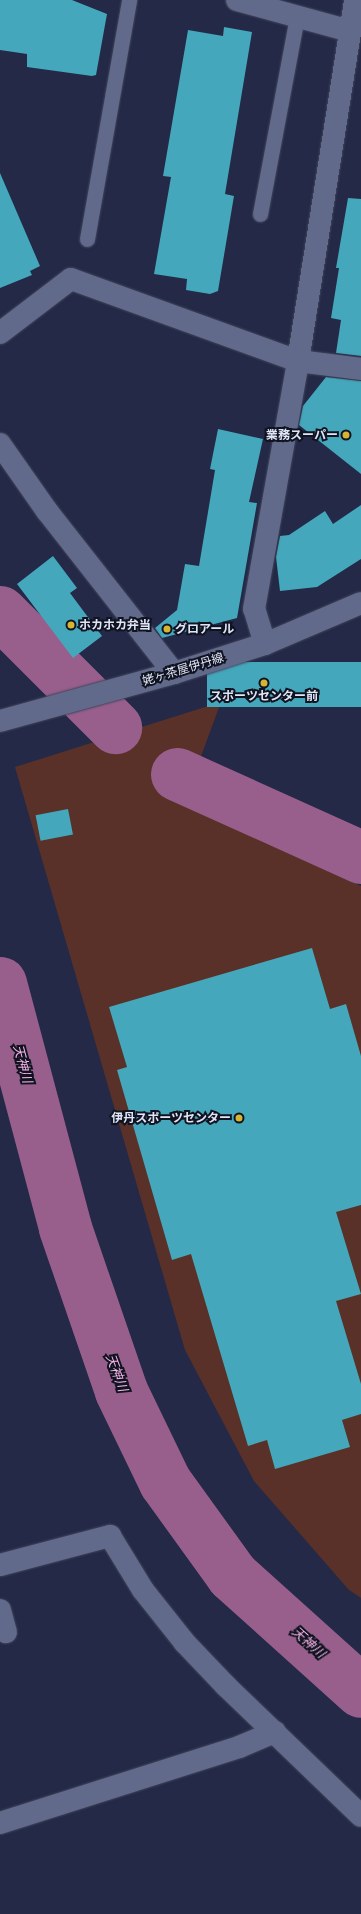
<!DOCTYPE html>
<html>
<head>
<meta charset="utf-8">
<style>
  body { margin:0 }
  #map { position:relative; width:361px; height:1914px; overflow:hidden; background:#232946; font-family:"IBM Plex Serif","Noto Sans JP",serif }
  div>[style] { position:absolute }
  .green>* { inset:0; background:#5a3128 }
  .river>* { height:53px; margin:-26.5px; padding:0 26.5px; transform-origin:26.5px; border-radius:26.5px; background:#985f8d }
  .building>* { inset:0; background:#44a7bb; transform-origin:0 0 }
  .roads { filter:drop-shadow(0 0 1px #40445c) drop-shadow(0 0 1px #40445c) }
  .service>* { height:15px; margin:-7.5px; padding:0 7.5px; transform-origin:7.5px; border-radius:7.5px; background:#626a8b }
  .minor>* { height:22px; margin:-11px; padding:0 11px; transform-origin:11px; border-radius:11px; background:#626a8b }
  .secondary>* { height:22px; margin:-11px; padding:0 11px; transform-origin:11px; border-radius:11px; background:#626a8b }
  .dots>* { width:11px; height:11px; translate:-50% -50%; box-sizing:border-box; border:2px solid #101320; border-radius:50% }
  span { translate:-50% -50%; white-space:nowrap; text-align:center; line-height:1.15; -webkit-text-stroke:4px #101320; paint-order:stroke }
  .poi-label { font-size:12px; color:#e0e5f8; font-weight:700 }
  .right { translate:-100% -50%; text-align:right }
  .left { translate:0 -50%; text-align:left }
  .street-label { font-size:12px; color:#e0e5f8 }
  .water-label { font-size:13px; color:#f6b4e8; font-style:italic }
</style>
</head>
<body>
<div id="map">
  <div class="green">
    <i style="clip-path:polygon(221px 702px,183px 805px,361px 886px,361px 1598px,349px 1590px,254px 1481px,185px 1350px,15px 767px)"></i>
  </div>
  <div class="river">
    <i style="left:0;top:612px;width:163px;rotate:45deg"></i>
    <i style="left:177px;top:774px;width:202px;rotate:24.3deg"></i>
    <i style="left:0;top:983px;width:253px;rotate:75.1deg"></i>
    <i style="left:65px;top:1228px;width:172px;rotate:71deg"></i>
    <i style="left:121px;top:1391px;width:101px;rotate:64.2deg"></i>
    <i style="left:165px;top:1482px;width:115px;rotate:54.2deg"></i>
    <i style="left:232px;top:1575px;width:173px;rotate:42deg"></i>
  </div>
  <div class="building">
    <i style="clip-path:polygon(0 0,72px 0,107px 14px,96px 75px,92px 76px,27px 67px,27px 54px,0 50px)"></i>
    <i style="clip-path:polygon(224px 27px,252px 32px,225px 194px,234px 196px,218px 291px,210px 294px,186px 290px,187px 279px,154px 274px,171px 177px,163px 176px,188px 30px,223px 36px)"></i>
    <i style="clip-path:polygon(0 173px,40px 266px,30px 271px,32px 275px,0 288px)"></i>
    <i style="clip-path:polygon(348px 198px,361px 199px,361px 356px,336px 353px,341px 320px,331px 318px,339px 268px,336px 268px)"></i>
    <i style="clip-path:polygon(326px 377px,361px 381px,361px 474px,299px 425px,303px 406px)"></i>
    <i style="clip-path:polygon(218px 429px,263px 439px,249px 502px,257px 503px,237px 618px,162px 638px,155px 628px,177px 610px,185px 564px,199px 566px,215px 470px,210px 469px)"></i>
    <i style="clip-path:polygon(361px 505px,361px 559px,317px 587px,280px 591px,276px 557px,280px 536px,289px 535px,325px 511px,333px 524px)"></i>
    <i style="clip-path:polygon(53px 556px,77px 588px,70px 593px,102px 636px,73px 658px,17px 584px)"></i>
    <i style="left:361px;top:662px;width:45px;height:154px;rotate:90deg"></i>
    <i style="left:68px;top:809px;width:26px;height:33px;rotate:79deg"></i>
    <i style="clip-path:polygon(312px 948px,330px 1009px,346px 1004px,361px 1056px,361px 1205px,336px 1212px,361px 1294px,336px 1301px,361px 1384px,361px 1414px,342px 1420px,350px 1447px,275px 1469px,267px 1440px,248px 1446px,191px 1254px,172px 1260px,117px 1070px,127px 1067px,109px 1007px)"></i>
  </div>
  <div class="roads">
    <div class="service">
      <i style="left:260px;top:214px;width:201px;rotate:-79.4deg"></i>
      <i style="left:87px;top:239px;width:243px;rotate:-80deg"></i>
    </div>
    <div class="minor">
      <i style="left:237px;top:0;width:117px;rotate:15.3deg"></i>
      <i style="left:0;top:333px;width:89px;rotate:-37.3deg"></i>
      <i style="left:71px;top:279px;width:241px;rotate:19.9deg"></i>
      <i style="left:298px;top:361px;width:64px;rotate:7.2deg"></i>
      <i style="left:0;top:444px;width:82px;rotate:55deg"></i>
      <i style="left:47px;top:511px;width:206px;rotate:51.9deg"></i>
      <i style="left:265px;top:644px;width:37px;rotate:-107deg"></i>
      <i style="left:254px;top:609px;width:252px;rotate:-79.9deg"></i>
      <i style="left:298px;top:361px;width:365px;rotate:-81deg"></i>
      <i style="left:0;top:1565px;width:114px;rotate:-14.8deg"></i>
      <i style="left:110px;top:1536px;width:63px;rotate:58.6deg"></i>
      <i style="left:143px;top:1590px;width:68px;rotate:51.6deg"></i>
      <i style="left:185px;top:1643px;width:59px;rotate:46.4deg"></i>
      <i style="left:226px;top:1686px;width:187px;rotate:43.9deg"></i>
      <i style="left:0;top:1610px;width:23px;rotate:75deg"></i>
      <i style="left:0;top:1823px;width:251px;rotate:-17.6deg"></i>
      <i style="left:239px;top:1747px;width:39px;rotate:-23deg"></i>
    </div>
    <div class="secondary">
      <i style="left:0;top:721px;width:180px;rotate:-15.4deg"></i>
      <i style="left:174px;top:673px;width:96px;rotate:-17.7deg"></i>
      <i style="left:265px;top:644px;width:104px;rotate:-23.1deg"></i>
    </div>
  </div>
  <div class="dots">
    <i style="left:346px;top:435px;background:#d6b534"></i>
    <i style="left:71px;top:625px;background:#d6b534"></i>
    <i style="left:167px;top:629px;background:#d6b534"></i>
    <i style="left:264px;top:683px;background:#d6b534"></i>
    <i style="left:239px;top:1118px;background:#d6b534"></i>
  </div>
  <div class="poi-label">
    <span class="right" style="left:338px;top:435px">業務スーパー</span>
    <span class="left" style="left:79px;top:625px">ホカホカ弁当</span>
    <span class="left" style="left:175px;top:629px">グロアール</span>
    <span style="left:264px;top:696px">スポーツセンター前</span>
    <span class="right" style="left:231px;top:1118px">伊丹スポーツセンター</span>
  </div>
  <div class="street-label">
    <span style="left:183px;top:669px;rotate:-17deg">姥ヶ茶屋伊丹線</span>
  </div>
  <div class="water-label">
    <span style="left:22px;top:1064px;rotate:75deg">天神川</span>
    <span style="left:116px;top:1373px;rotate:70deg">天神川</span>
    <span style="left:308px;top:1643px;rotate:42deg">天神川</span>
  </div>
</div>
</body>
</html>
